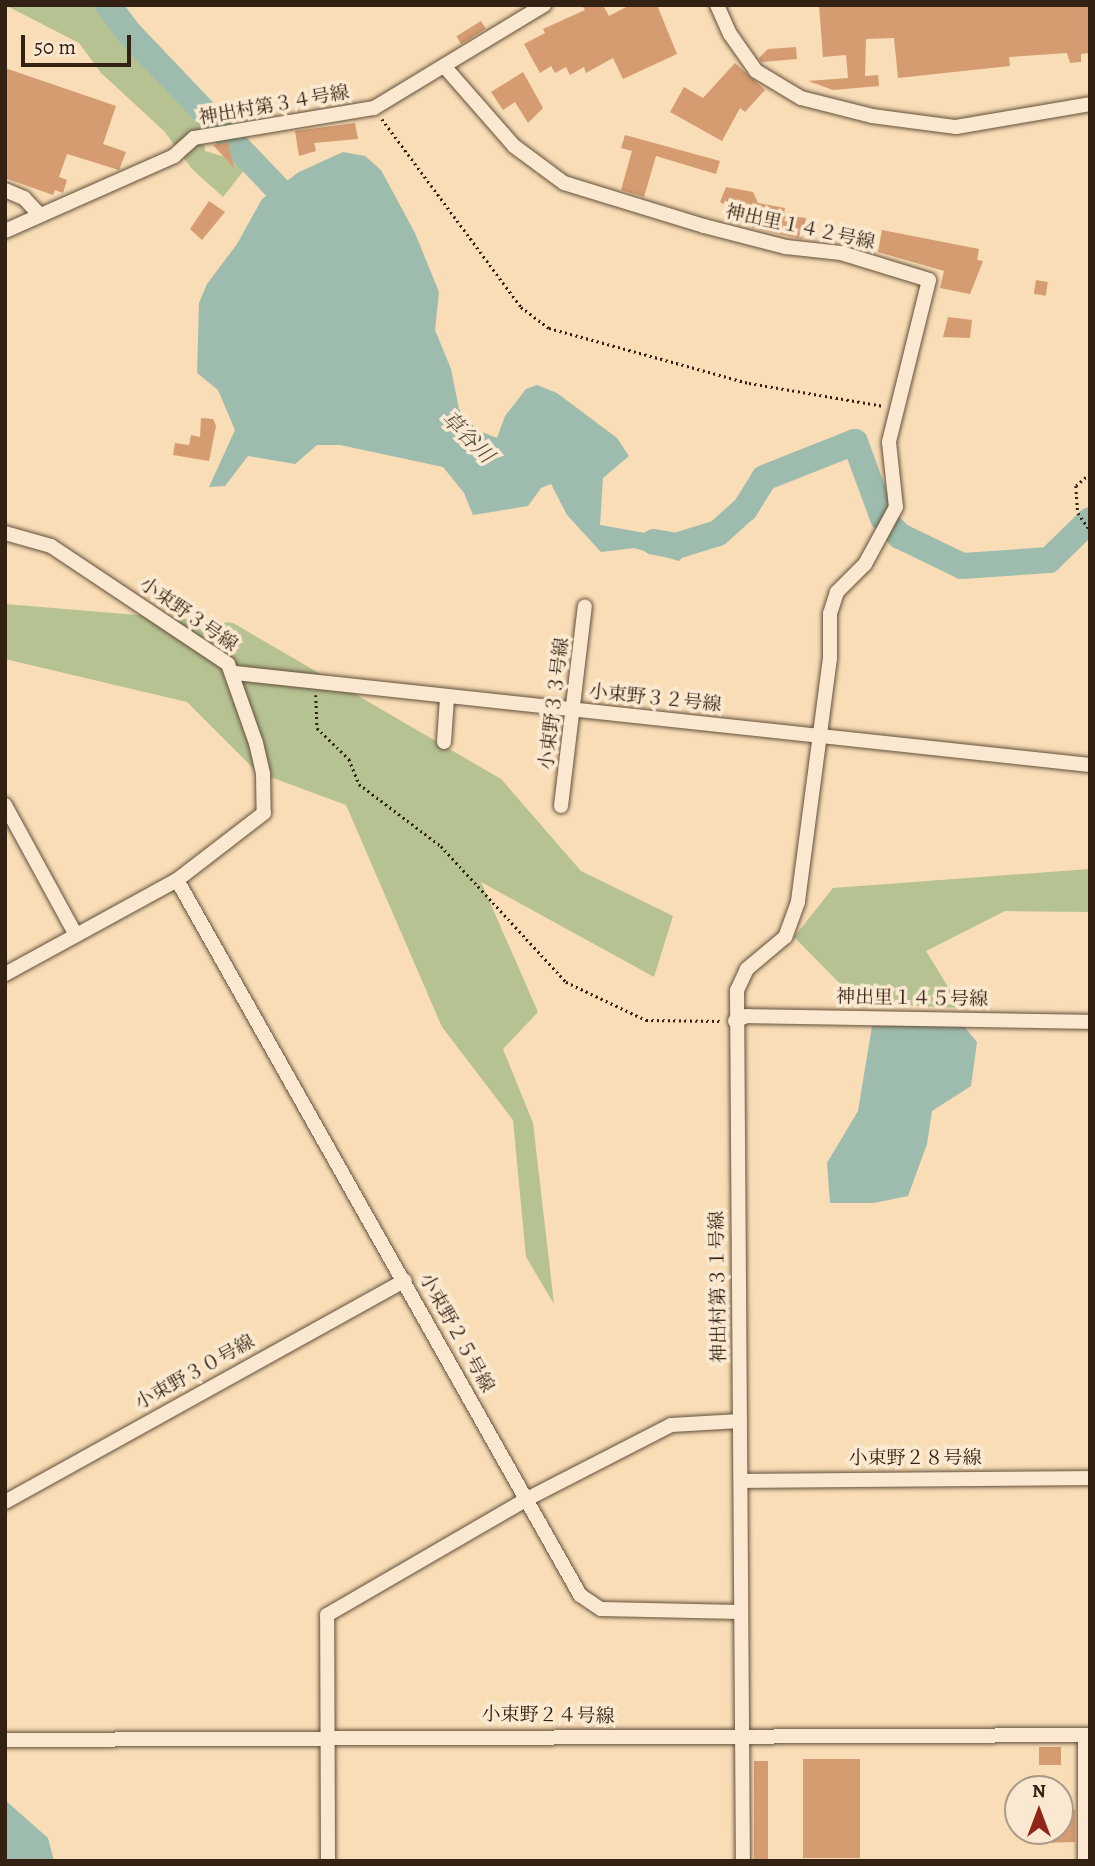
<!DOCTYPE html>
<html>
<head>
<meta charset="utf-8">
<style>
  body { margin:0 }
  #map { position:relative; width:1095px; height:1866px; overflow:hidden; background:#f8ddb6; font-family:Alegreya,"Noto Serif JP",serif }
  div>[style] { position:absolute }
  .green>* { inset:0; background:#b7c293 }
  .water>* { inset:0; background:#9dbcae }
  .river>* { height:26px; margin:-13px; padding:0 13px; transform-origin:13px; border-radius:13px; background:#9dbcae }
  .building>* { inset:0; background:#d59b71; transform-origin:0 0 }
  .path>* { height:2.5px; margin-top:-1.25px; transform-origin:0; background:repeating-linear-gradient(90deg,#332113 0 2px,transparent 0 5.5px) }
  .roads { filter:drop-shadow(0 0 2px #64503c) drop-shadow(0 0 2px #64503c) }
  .minor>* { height:14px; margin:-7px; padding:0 7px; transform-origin:7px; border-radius:7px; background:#fae9d0 }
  span { translate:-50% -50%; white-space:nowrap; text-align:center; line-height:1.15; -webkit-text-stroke:7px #fae9d0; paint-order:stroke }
  .street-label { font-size:19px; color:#332113 }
  .water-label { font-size:21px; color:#535042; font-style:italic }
  .frame { position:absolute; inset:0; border:7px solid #332113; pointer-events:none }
  .north { position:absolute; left:1004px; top:1775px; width:70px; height:70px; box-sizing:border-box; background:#fae9d0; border:2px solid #aa9984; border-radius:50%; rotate:0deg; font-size:19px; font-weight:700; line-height:28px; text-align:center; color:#332113 }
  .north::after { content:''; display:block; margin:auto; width:24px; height:32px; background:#8f2418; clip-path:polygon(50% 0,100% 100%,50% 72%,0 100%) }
  .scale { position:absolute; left:21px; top:35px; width:110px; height:32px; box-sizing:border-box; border:4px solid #332113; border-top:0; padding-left:9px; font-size:21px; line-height:24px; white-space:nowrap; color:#332113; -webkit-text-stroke:5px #fae9d0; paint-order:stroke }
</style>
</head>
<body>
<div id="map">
  <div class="green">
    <i style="clip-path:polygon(5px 5px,122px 5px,201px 116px,205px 151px,249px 164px,223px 197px,192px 169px,164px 131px,101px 73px,79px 43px)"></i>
    <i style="clip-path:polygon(5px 604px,233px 623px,501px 779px,581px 871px,673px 916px,654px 977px,481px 882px,538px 1012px,503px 1049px,533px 1123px,554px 1304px,526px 1257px,513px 1120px,442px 1027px,346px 805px,257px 772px,187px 702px,5px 659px)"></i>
    <i style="clip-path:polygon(1090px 869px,1090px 912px,1005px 911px,926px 951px,961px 1008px,859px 1003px,794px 937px,833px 888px)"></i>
  </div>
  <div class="water">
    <i style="clip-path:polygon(343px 152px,365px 156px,381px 170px,415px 233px,439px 292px,435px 330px,451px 369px,459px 409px,477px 430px,497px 438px,505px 416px,526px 389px,537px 385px,557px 393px,617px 438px,629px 456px,603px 478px,600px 525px,685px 540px,693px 547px,679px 561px,634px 548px,601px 552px,567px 515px,551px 484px,541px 488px,528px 506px,473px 515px,464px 493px,443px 467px,340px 445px,317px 445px,295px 464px,248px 456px,225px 486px,209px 487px,235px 430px,218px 390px,197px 373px,199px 303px,207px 284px,237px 244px,262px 199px,299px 172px)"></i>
    <i style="clip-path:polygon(963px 1025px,977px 1042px,971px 1086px,932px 1111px,927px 1144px,908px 1196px,874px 1203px,830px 1203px,827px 1163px,858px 1111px,872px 1026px)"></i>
    <i style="clip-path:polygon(5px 1800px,48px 1838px,54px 1861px,5px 1861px)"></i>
  </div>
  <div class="river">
    <i style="left:108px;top:5px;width:38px;rotate:53deg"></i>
    <i style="left:131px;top:35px;width:229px;rotate:46.4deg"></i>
    <i style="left:289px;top:201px;width:17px;rotate:80deg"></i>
    <i style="left:654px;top:542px;width:22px;rotate:10deg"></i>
    <i style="left:676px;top:546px;width:44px;rotate:-17.2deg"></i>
    <i style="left:718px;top:533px;width:36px;rotate:-42deg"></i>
    <i style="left:745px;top:509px;width:36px;rotate:-58deg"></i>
    <i style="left:764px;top:478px;width:98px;rotate:-21.6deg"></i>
    <i style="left:855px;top:442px;width:81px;rotate:69.8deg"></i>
    <i style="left:883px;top:518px;width:25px;rotate:47deg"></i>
    <i style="left:900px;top:536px;width:69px;rotate:25.8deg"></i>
    <i style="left:962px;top:566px;width:87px;rotate:-3.9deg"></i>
    <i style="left:1049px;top:560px;width:57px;rotate:-44.3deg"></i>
  </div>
  <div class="building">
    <i style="clip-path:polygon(582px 5px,603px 5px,609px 16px,630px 5px,657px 5px,677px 54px,623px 79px,613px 58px,586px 73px,584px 67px,570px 75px,566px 67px,555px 73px,551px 66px,540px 73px,524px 44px,545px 33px,543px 29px,585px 10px)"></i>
    <i style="clip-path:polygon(819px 5px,1090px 5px,1090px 53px,1081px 54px,1081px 62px,1070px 63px,1067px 53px,1009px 57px,1010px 66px,898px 78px,894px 38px,866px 39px,865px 76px,878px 75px,879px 86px,833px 90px,808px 81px,848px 78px,846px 55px,823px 57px)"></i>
    <i style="left:481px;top:21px;width:9px;height:29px;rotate:58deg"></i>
    <i style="clip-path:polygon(796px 47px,797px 59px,761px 62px,759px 58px,768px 49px)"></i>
    <i style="clip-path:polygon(735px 63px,765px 90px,745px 112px,740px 108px,722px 141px,670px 112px,684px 87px,703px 98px)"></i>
    <i style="clip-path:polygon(5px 68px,116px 106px,103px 144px,126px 152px,119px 170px,67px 154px,59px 177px,67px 180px,63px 193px,55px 190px,53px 195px,5px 178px)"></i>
    <i style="clip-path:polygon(523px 72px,543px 108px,528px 123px,515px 102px,503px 110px,491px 92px)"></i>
    <i style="clip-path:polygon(355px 123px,358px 139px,314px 143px,316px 151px,299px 156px,295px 131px)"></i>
    <i style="clip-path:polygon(625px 135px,720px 161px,716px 174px,656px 156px,644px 197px,621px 190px,632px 151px,621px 148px)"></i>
    <i style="clip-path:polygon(228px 142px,234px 168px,213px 145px)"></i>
    <i style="clip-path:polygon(726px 187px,753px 192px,758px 203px,785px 208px,784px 215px,806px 218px,802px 239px,752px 228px,755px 222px,720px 202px)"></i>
    <i style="clip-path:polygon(209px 201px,225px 212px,202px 240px,190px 229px)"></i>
    <i style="clip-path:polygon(882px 230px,979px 249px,977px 260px,983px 261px,970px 294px,940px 288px,944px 271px,878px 252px)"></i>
    <i style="left:1036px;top:280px;width:12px;height:14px;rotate:9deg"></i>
    <i style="clip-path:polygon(948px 317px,972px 320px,970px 338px,943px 337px)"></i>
    <i style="clip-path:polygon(201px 418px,213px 419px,216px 426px,209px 461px,173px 455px,175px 443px,189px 445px,191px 435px,200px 437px)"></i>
    <i style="left:1039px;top:1747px;width:22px;height:18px"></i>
    <i style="left:860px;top:1759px;width:99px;height:57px;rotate:90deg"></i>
    <i style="left:754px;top:1761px;width:14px;height:100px"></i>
    <i style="clip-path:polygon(1075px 1810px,1075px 1842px,1038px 1843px,1038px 1831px,1060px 1831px,1060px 1811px)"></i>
  </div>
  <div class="path">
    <i style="left:382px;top:119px;width:234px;rotate:53.5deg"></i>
    <i style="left:521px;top:307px;width:35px;rotate:37deg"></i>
    <i style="left:549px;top:328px;width:207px;rotate:15.4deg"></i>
    <i style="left:749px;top:383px;width:137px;rotate:9.7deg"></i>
    <i style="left:1090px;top:474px;width:18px;rotate:139deg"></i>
    <i style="left:1076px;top:486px;width:27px;rotate:86deg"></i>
    <i style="left:1078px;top:513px;width:21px;rotate:55deg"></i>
    <i style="left:316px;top:695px;width:33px;rotate:88deg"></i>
    <i style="left:317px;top:728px;width:45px;rotate:44.1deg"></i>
    <i style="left:349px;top:759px;width:27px;rotate:68deg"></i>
    <i style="left:359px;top:784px;width:103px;rotate:37.1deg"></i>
    <i style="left:441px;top:846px;width:185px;rotate:47.4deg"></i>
    <i style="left:566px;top:982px;width:89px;rotate:25.4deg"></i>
    <i style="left:646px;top:1020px;width:77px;rotate:0.7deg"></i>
  </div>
  <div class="roads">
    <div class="minor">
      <i style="left:717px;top:5px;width:32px;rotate:66deg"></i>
      <i style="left:730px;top:34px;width:45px;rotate:54.9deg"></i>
      <i style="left:756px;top:71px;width:52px;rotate:31deg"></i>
      <i style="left:801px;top:98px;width:73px;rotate:14.2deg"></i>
      <i style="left:872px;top:116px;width:85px;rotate:7.5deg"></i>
      <i style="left:956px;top:127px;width:136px;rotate:-9.7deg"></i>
      <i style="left:444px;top:66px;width:106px;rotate:48.8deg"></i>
      <i style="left:514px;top:146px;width:62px;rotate:36.5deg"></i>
      <i style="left:564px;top:183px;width:146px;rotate:17.1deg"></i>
      <i style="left:704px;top:226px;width:85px;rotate:14.4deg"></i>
      <i style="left:786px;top:247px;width:55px;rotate:6.2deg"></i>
      <i style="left:841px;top:253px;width:92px;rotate:17.1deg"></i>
      <i style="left:929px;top:280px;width:167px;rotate:103.9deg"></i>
      <i style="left:889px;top:442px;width:65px;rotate:83.9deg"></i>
      <i style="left:896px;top:507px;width:65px;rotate:118.5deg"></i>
      <i style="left:865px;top:564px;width:40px;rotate:135deg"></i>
      <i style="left:837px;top:592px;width:23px;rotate:108deg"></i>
      <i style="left:830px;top:614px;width:44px;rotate:90deg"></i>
      <i style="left:830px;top:658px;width:246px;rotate:97.5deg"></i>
      <i style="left:798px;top:902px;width:37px;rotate:110deg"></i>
      <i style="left:785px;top:937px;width:50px;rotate:139.9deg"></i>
      <i style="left:747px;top:969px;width:23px;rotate:115deg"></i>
      <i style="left:737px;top:990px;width:871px;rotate:89.61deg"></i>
      <i style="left:5px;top:190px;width:21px;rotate:23deg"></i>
      <i style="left:24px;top:198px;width:21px;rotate:47deg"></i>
      <i style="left:5px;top:231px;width:185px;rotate:-23.9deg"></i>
      <i style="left:174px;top:156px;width:27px;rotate:-42deg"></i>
      <i style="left:194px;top:138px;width:182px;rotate:-9.5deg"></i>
      <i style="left:374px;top:108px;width:199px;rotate:-31.2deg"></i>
      <i style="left:5px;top:533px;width:48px;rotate:15.8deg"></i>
      <i style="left:51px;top:546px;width:213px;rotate:33.7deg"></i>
      <i style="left:228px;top:664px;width:84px;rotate:70.5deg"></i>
      <i style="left:256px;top:743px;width:32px;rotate:77deg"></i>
      <i style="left:263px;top:774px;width:39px;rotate:89deg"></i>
      <i style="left:264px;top:813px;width:110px;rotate:142.4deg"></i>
      <i style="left:177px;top:880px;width:196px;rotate:151.3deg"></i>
      <i style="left:235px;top:673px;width:860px;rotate:6.14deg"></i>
      <i style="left:444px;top:742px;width:44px;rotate:-86.1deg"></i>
      <i style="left:5px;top:805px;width:148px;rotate:61.4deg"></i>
      <i style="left:561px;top:806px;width:201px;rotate:-83.2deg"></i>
      <i style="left:177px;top:880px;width:821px;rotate:60.59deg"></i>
      <i style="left:580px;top:1595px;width:25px;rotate:34deg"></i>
      <i style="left:601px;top:1609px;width:139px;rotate:1.2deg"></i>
      <i style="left:735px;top:1021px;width:13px;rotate:-23deg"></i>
      <i style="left:747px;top:1016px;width:343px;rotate:1deg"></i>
      <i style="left:741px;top:1481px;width:349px;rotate:-0.5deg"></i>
      <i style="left:5px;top:1502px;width:457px;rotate:-29deg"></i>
      <i style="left:1085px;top:1735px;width:126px;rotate:90deg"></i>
      <i style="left:5px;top:1740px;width:1085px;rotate:-0.26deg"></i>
      <i style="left:328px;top:1861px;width:246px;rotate:-90.2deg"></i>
      <i style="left:327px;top:1615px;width:231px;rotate:-30.1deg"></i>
      <i style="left:527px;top:1499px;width:162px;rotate:-27.2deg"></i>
      <i style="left:671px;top:1425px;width:69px;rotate:-3.3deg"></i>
    </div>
  </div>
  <div class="street-label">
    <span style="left:274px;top:106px;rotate:-10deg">神出村第３４号線</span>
    <span style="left:800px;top:228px;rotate:12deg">神出里１４２号線</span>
    <span style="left:188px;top:615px;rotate:35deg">小束野３号線</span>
    <span style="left:655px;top:699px;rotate:6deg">小束野３２号線</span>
    <span style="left:555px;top:704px;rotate:-83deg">小束野３３号線</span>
    <span style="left:912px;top:999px;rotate:1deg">神出里１４５号線</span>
    <span style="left:719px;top:1287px;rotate:-91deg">神出村第３１号線</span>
    <span style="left:456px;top:1333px;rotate:61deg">小束野２５号線</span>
    <span style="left:195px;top:1373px;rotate:-29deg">小束野３０号線</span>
    <span style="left:915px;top:1459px">小束野２８号線</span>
    <span style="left:548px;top:1716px;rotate:1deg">小束野２４号線</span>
  </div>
  <div class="water-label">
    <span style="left:468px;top:437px;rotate:45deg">草谷川</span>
  </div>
  <div class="frame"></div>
  <div class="north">N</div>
  <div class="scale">50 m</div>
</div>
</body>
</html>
